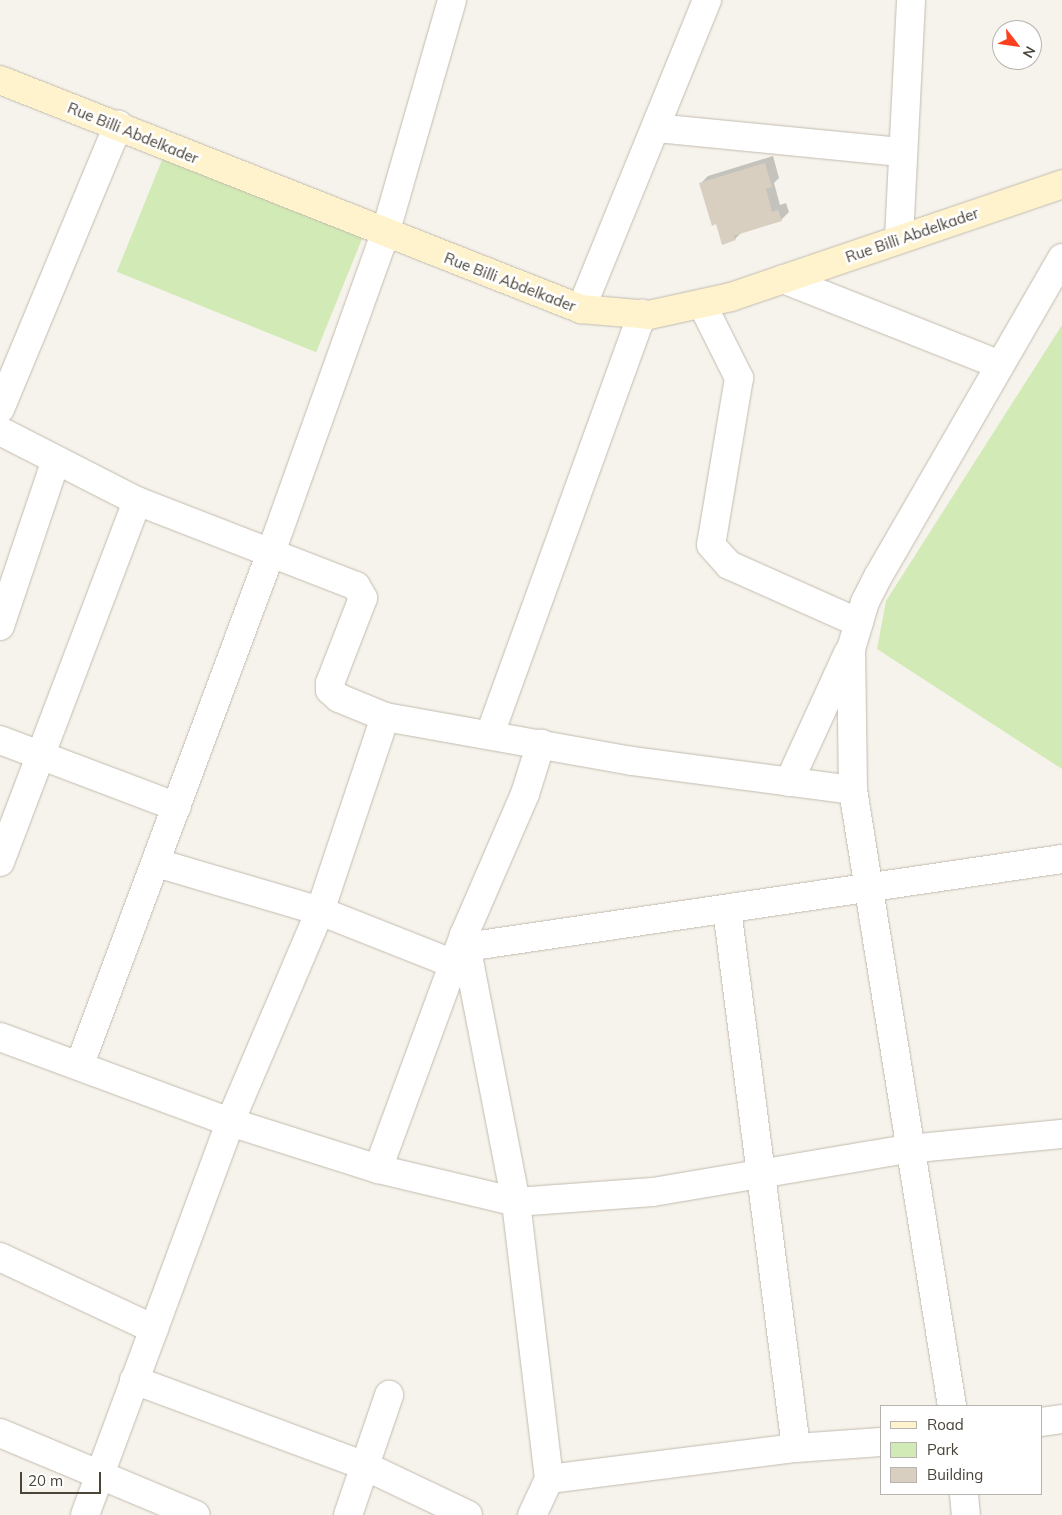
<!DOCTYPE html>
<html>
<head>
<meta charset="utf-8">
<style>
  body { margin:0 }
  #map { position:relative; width:1062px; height:1515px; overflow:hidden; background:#f6f3ec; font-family:Mulish,sans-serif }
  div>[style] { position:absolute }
  .green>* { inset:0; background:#d2eab5; transform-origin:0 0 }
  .shadow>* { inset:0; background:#0003 }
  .building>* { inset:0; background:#d8cfc1 }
  .roads { filter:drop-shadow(0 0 1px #c2bbae) drop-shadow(0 0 1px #c2bbae) }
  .street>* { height:28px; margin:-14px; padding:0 14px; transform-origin:14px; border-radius:14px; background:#fff }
  .secondary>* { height:28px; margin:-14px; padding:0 14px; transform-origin:14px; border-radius:14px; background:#fff3cd }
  span { translate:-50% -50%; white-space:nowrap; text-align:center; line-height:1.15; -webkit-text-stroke:5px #fff; paint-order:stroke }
  .street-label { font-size:15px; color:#4b4439 }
  .legend { position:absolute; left:880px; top:1405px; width:162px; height:90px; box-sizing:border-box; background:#fff; border:1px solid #b7b4b0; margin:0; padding:6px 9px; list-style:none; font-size:15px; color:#4b4439 }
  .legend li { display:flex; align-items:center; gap:10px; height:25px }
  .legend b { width:25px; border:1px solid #b7b4b0 }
  .north { position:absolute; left:992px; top:20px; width:50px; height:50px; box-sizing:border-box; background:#fff; border:1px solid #b7b4b0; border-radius:50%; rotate:120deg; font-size:14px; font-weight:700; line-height:20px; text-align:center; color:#4b4439 }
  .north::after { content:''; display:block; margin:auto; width:18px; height:22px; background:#fc3f1d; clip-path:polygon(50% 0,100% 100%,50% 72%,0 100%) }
  .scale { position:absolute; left:20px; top:1472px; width:81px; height:22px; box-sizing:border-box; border:2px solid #4b4439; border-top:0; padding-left:6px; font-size:15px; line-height:18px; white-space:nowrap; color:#4b4439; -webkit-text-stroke:4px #fff; paint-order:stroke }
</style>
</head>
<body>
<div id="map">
  <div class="green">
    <i style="left:164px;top:155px;width:215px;height:126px;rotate:22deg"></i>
    <i style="clip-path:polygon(1062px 325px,1062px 769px,877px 649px,886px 601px)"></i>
  </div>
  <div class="shadow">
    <i style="clip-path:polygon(773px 156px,779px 178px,774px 183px,780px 205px,786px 203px,789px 212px,781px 220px,743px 231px,735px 239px,716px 223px,700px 184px,708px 176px)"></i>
  </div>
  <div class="building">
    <i style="clip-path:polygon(765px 163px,772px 187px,766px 189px,772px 212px,778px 210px,782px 221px,733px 236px,736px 240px,722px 245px,716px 224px,712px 226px,699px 183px)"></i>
  </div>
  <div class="roads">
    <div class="street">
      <i style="left:656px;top:128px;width:247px;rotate:5.6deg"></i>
      <i style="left:899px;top:238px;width:238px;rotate:-87.1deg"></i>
      <i style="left:783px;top:279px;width:233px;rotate:21.6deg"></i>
      <i style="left:702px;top:304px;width:83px;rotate:63.4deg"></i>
      <i style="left:739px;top:378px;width:169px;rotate:99.5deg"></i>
      <i style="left:711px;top:545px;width:27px;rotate:48deg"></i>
      <i style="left:729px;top:565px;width:142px;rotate:24deg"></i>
      <i style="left:581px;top:309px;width:334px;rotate:-67.8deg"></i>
      <i style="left:0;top:409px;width:308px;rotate:-67.4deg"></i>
      <i style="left:0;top:431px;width:154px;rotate:27.1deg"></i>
      <i style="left:137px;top:501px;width:235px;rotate:21.2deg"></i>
      <i style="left:356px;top:586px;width:14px;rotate:60deg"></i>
      <i style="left:363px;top:598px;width:91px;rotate:111.2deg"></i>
      <i style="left:330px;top:683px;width:7px;rotate:90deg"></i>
      <i style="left:330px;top:690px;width:12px;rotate:42deg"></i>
      <i style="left:339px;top:698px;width:50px;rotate:22.4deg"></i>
      <i style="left:385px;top:717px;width:251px;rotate:10.1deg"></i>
      <i style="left:632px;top:761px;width:223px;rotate:7.5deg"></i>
      <i style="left:0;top:626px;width:175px;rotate:-71.4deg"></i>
      <i style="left:385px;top:717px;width:205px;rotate:108.5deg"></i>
      <i style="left:320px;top:911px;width:144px;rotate:21.6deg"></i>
      <i style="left:490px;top:734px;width:447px;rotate:-70.1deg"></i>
      <i style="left:0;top:740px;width:189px;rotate:20.7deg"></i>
      <i style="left:789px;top:782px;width:142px;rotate:-65.4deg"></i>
      <i style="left:0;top:862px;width:386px;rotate:-69.2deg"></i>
      <i style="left:727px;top:909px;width:543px;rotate:82.7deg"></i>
      <i style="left:464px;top:935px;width:272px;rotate:79deg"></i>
      <i style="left:516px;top:1202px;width:279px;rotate:83.2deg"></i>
      <i style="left:549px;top:1479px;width:40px;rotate:115deg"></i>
      <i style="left:466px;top:947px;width:602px;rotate:-8.4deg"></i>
      <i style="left:0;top:1037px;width:245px;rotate:20.3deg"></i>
      <i style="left:230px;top:1122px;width:155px;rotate:17.6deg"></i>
      <i style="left:378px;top:1169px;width:142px;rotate:13.4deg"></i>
      <i style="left:516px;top:1202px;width:137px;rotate:-4.2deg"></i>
      <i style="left:653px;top:1192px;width:259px;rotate:-9.6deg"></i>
      <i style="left:908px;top:1149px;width:155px;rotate:-5.6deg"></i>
      <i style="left:80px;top:1064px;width:543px;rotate:-69.53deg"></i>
      <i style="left:270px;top:555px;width:341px;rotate:-70.3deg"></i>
      <i style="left:385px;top:234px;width:243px;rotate:-74deg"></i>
      <i style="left:378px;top:1169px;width:249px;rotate:-69.8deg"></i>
      <i style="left:464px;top:935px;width:154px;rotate:-66.6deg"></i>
      <i style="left:525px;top:794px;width:53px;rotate:-72.6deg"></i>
      <i style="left:0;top:1257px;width:170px;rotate:25.1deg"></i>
      <i style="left:134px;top:1380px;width:246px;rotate:20.4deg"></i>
      <i style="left:365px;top:1466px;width:114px;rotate:25.4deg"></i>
      <i style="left:952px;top:1406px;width:624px;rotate:-99.13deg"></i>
      <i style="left:853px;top:790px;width:141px;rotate:-90.8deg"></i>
      <i style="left:851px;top:649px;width:49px;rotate:-73.4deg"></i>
      <i style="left:865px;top:602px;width:30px;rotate:-63deg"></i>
      <i style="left:879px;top:575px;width:366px;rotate:-60deg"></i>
      <i style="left:1041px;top:1422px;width:21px;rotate:-8deg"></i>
      <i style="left:0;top:1433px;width:212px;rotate:22.7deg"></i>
      <i style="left:549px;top:1479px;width:249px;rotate:-7.2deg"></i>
      <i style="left:796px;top:1448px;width:85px;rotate:-4deg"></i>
      <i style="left:964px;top:1494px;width:21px;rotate:85deg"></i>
      <i style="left:85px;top:1515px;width:419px;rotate:-69.7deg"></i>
      <i style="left:230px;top:1122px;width:229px;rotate:-66.9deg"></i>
      <i style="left:320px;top:911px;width:170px;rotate:-163.6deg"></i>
      <i style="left:348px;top:1515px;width:127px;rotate:-71.1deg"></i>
    </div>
    <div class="secondary">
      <i style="left:0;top:80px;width:625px;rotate:21.51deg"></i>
      <i style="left:581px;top:309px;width:68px;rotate:5deg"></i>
      <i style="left:649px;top:315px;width:84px;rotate:-12.4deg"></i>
      <i style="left:731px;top:297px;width:350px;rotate:-18.8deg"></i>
    </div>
  </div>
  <div class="street-label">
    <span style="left:133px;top:133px;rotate:22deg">Rue Billi Abdelkader</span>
    <span style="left:912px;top:235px;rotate:-19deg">Rue Billi Abdelkader</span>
    <span style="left:510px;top:282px;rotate:21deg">Rue Billi Abdelkader</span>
  </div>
  <ul class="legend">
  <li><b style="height:6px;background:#fff3cd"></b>Road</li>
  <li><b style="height:14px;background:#d2eab5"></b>Park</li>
  <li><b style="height:14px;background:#d8cfc1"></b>Building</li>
  </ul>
  <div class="north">N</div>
  <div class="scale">20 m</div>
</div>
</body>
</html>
